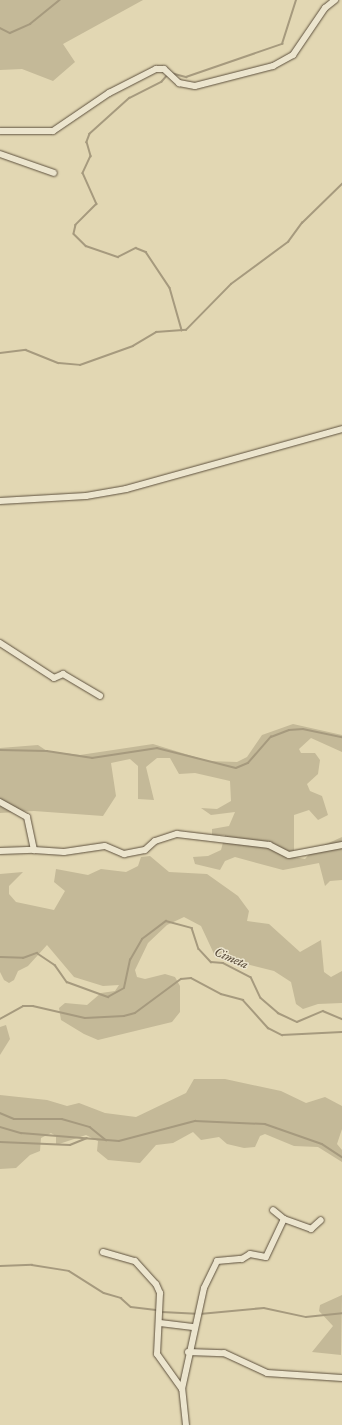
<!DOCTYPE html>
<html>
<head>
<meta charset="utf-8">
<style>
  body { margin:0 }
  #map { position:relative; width:342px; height:1425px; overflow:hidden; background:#e2d7b3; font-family:"IM FELL Great Primer",serif }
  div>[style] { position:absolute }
  .green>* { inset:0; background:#c4b998 }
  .stream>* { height:1.5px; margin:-0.75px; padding:0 0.75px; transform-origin:0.75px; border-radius:0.75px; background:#a69a7e }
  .roads { filter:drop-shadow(0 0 1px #5e513e) drop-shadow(0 0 1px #5e513e) }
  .street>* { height:6px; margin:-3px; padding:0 3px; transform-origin:3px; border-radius:3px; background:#ece5ce }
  span { translate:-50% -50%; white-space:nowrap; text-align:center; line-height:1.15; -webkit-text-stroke:3px #ece5ce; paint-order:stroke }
  .water-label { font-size:12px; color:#554736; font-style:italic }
</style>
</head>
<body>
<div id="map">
  <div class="green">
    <i style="clip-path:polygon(0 0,143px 0,63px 44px,75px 62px,53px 81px,22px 69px,0 70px)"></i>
    <i style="clip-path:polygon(293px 724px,342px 735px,342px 752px,311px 738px,299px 749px,301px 753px,315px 753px,320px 760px,318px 774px,307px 784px,310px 791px,322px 796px,328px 815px,318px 820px,309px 810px,294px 815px,294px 857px,305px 859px,313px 850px,342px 837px,342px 880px,330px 881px,325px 886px,319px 863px,283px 870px,235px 857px,225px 861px,220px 870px,195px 864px,193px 857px,208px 856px,221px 850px,225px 835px,212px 835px,212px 829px,229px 826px,235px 812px,211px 815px,201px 808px,217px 809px,231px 801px,230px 781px,195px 773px,179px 774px,170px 758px,157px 758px,146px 767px,154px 800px,138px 799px,138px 766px,130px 759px,111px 763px,116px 796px,103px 816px,34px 811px,0 813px,0 748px,38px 745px,47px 751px,80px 755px,153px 744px,208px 761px,237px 762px,247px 757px,262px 735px)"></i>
    <i style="clip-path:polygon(150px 856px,169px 872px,207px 874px,238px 896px,249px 911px,247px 921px,269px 924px,300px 952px,321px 940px,324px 972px,331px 977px,342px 971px,342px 1003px,318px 1004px,303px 1009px,296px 1004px,291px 982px,274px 971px,215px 956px,201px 926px,184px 917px,167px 925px,148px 943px,135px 970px,137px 977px,145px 979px,165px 974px,175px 977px,180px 986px,180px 1012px,172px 1022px,98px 1040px,84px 1034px,61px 1020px,59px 1008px,65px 1003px,87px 1005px,101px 993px,115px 991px,119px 985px,103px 986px,74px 977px,47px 945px,28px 966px,18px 971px,14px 980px,9px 983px,4px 980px,0 972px,0 874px,23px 872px,9px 886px,9px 894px,16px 902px,54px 910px,65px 891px,54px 882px,56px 869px,88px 875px,101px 869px,126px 872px,138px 866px,141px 857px)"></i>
    <i style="clip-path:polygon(6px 1025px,10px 1039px,0 1055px,0 1027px)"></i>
    <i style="clip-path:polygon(194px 1079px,225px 1079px,281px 1091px,306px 1103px,325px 1097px,342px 1106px,342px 1129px,337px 1144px,342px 1150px,342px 1162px,318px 1147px,294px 1146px,265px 1134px,260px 1136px,255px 1147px,244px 1148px,227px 1144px,219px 1137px,201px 1140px,193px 1132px,173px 1143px,156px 1145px,140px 1163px,108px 1160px,97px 1151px,98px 1141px,86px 1135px,56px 1145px,56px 1136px,51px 1133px,41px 1138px,40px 1151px,30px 1155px,16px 1168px,0 1169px,0 1095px,47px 1100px,67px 1106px,79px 1103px,105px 1113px,136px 1117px,186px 1093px)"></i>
    <i style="clip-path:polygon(342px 1295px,341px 1355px,312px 1352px,333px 1326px,319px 1311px,320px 1305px)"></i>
  </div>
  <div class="stream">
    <i style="left:0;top:28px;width:11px;rotate:27deg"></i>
    <i style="left:10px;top:33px;width:22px;rotate:-24deg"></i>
    <i style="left:30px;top:24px;width:38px;rotate:-39deg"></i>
    <i style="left:171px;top:73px;width:16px;rotate:15deg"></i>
    <i style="left:186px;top:77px;width:102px;rotate:-19deg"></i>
    <i style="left:282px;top:44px;width:46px;rotate:-72.3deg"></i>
    <i style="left:168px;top:75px;width:9px;rotate:131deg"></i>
    <i style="left:162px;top:82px;width:36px;rotate:153deg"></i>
    <i style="left:130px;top:98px;width:54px;rotate:138deg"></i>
    <i style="left:90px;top:134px;width:9px;rotate:111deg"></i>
    <i style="left:87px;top:142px;width:15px;rotate:74deg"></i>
    <i style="left:91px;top:156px;width:19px;rotate:115deg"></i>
    <i style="left:83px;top:173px;width:34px;rotate:66deg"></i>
    <i style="left:97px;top:204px;width:30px;rotate:135deg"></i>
    <i style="left:76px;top:225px;width:9px;rotate:103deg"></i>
    <i style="left:74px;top:234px;width:17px;rotate:45deg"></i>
    <i style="left:86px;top:246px;width:34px;rotate:19deg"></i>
    <i style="left:118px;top:257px;width:20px;rotate:-27deg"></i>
    <i style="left:136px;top:248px;width:11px;rotate:22deg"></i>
    <i style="left:146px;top:252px;width:43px;rotate:56.3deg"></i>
    <i style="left:170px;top:288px;width:44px;rotate:74.1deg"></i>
    <i style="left:0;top:353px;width:26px;rotate:-7deg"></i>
    <i style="left:26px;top:350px;width:35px;rotate:22deg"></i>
    <i style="left:59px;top:363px;width:21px;rotate:5deg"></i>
    <i style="left:80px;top:365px;width:56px;rotate:-19.7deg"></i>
    <i style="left:133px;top:346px;width:27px;rotate:-31deg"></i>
    <i style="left:156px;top:332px;width:30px;rotate:-4deg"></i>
    <i style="left:186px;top:330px;width:64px;rotate:-45.6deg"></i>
    <i style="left:231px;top:284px;width:71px;rotate:-36.4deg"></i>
    <i style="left:288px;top:242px;width:24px;rotate:-54deg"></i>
    <i style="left:302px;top:223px;width:56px;rotate:-44.3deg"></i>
    <i style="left:0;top:750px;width:47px;rotate:1.2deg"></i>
    <i style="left:47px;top:751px;width:46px;rotate:8.8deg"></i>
    <i style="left:92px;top:758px;width:66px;rotate:-8.7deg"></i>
    <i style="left:157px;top:748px;width:81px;rotate:14.2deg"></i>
    <i style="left:236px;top:768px;width:13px;rotate:-23deg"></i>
    <i style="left:248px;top:763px;width:35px;rotate:-49deg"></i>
    <i style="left:271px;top:737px;width:19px;rotate:-21deg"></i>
    <i style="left:289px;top:730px;width:14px;rotate:-4deg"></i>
    <i style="left:303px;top:729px;width:40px;rotate:12deg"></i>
    <i style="left:0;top:957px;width:23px;rotate:2deg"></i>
    <i style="left:23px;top:958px;width:15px;rotate:-20deg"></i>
    <i style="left:37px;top:953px;width:22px;rotate:34deg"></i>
    <i style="left:55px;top:965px;width:21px;rotate:55deg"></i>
    <i style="left:67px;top:982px;width:44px;rotate:20.1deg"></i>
    <i style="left:108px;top:997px;width:18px;rotate:-29deg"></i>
    <i style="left:124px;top:988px;width:29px;rotate:-78deg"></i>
    <i style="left:130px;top:960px;width:24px;rotate:-60deg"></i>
    <i style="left:142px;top:939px;width:30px;rotate:-37deg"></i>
    <i style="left:166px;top:921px;width:27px;rotate:15deg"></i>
    <i style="left:192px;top:928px;width:22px;rotate:72deg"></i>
    <i style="left:199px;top:949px;width:18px;rotate:47deg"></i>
    <i style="left:211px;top:962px;width:12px;rotate:5deg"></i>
    <i style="left:223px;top:963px;width:31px;rotate:27deg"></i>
    <i style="left:251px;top:977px;width:23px;rotate:65deg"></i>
    <i style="left:261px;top:998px;width:23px;rotate:41deg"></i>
    <i style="left:278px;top:1013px;width:21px;rotate:25deg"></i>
    <i style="left:297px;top:1022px;width:28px;rotate:-23deg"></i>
    <i style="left:323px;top:1011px;width:21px;rotate:23deg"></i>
    <i style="left:0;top:1019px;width:26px;rotate:-29deg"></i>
    <i style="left:23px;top:1006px;width:10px"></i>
    <i style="left:33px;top:1006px;width:53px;rotate:13deg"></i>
    <i style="left:85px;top:1018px;width:39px;rotate:-3deg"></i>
    <i style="left:124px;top:1016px;width:11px;rotate:-15deg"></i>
    <i style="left:135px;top:1013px;width:57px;rotate:-36.5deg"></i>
    <i style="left:181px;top:979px;width:10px;rotate:-6deg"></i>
    <i style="left:191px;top:978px;width:34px;rotate:28deg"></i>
    <i style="left:221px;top:994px;width:23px;rotate:15deg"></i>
    <i style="left:243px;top:1000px;width:38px;rotate:48deg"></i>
    <i style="left:268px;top:1028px;width:16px;rotate:27deg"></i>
    <i style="left:282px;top:1035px;width:60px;rotate:-2.9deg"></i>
    <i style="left:0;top:1113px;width:15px;rotate:23deg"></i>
    <i style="left:14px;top:1119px;width:48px"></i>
    <i style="left:62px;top:1119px;width:29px;rotate:16deg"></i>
    <i style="left:90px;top:1127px;width:21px;rotate:39deg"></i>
    <i style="left:0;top:1127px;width:22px;rotate:16deg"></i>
    <i style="left:21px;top:1133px;width:98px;rotate:4.7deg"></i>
    <i style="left:119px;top:1141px;width:79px;rotate:-14.7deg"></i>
    <i style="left:195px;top:1121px;width:70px;rotate:2.5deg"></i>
    <i style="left:265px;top:1124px;width:60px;rotate:19.3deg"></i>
    <i style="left:322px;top:1144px;width:24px;rotate:33deg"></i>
    <i style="left:0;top:1142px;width:70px;rotate:2.5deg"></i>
    <i style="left:70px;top:1145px;width:18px;rotate:-22deg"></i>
    <i style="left:0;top:1266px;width:32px;rotate:-2deg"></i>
    <i style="left:32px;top:1265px;width:37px;rotate:9deg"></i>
    <i style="left:69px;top:1271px;width:41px;rotate:32.2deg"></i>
    <i style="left:104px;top:1293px;width:18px;rotate:16deg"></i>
    <i style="left:121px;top:1298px;width:13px;rotate:42deg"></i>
    <i style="left:131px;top:1307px;width:25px;rotate:7deg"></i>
    <i style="left:162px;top:1312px;width:34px;rotate:3deg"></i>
    <i style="left:200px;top:1314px;width:64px;rotate:-5.4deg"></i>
    <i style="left:264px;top:1308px;width:43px;rotate:12.1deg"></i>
    <i style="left:306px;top:1317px;width:36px;rotate:-6deg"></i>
  </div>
  <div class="roads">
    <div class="street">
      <i style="left:0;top:131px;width:53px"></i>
      <i style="left:53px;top:131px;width:68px;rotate:-34.2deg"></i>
      <i style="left:109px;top:93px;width:53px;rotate:-27.1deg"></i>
      <i style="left:156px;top:69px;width:8px"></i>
      <i style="left:164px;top:69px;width:21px;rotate:43deg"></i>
      <i style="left:179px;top:83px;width:16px;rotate:11deg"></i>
      <i style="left:195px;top:86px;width:81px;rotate:-14.4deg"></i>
      <i style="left:273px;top:66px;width:23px;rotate:-29deg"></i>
      <i style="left:293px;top:55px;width:57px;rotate:-55.8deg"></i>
      <i style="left:325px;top:8px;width:13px;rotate:-39deg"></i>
      <i style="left:0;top:154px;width:57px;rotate:19.4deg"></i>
      <i style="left:0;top:501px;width:86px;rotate:-3.3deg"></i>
      <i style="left:86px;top:496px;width:41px;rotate:-9.9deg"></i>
      <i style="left:126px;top:489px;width:224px;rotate:-15.5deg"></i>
      <i style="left:0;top:643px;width:64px;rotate:32.9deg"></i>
      <i style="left:54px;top:678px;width:10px;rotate:-24deg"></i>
      <i style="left:63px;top:674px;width:43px;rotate:30.7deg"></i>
      <i style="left:0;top:802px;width:31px;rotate:29deg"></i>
      <i style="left:27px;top:817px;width:34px;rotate:78deg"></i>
      <i style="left:34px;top:850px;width:30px;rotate:4deg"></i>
      <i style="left:64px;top:852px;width:41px;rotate:-8.3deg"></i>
      <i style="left:105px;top:846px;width:21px;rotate:23deg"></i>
      <i style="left:124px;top:854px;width:21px;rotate:-11deg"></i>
      <i style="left:145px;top:850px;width:13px;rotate:-42deg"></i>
      <i style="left:155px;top:841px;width:23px;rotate:-18deg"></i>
      <i style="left:177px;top:834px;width:93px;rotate:6.8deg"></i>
      <i style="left:269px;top:845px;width:22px;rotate:27deg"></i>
      <i style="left:289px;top:855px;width:54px;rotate:-10.7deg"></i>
      <i style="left:0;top:851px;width:34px;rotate:-2deg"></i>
      <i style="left:284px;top:1219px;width:29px;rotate:20deg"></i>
      <i style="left:311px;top:1229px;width:13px;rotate:-42deg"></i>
      <i style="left:103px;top:1252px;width:33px;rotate:16deg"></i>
      <i style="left:135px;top:1261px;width:31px;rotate:48deg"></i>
      <i style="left:156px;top:1284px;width:10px;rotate:66deg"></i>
      <i style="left:160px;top:1293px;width:61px;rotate:92.8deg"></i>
      <i style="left:157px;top:1354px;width:43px;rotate:54.5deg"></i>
      <i style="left:160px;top:1323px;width:33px;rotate:7deg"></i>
      <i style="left:188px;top:1352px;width:36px;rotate:2deg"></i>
      <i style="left:224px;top:1353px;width:47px;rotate:24.9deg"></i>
      <i style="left:267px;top:1373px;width:75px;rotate:3.8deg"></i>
      <i style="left:186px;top:1425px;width:36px;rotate:-96deg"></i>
      <i style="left:182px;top:1389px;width:103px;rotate:-77.7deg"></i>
      <i style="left:204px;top:1288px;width:30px;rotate:-64deg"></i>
      <i style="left:217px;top:1261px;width:25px;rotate:-5deg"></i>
      <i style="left:242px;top:1259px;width:9px;rotate:-32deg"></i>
      <i style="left:250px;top:1254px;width:16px;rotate:11deg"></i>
      <i style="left:266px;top:1257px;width:42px;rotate:-64.7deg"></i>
      <i style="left:284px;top:1219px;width:14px;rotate:-141deg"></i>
    </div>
  </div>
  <div class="water-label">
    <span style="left:231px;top:959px;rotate:24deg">Cimeta</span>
  </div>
</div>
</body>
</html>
